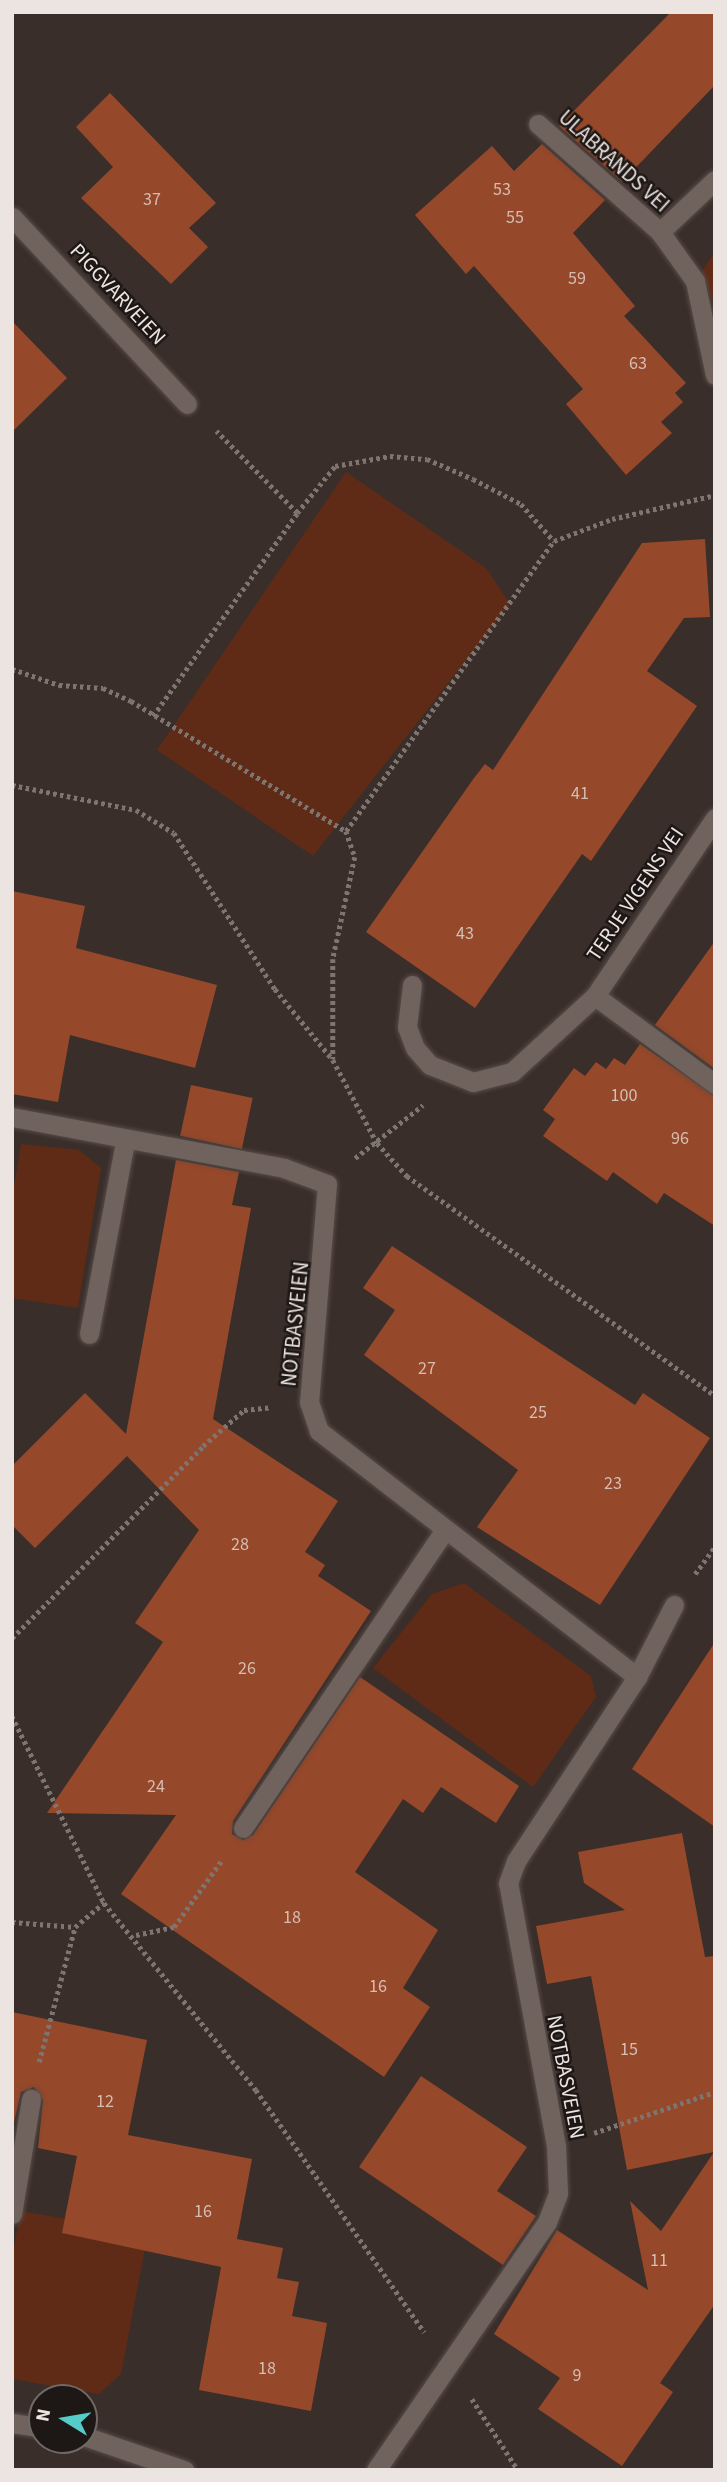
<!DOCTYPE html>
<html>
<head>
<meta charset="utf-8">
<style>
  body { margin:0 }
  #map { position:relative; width:727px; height:2482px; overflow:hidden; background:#3a2e2a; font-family:"Source Sans 3",sans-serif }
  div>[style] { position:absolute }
  .green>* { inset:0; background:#5f2b17 }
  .building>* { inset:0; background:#95482a; transform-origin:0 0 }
  .path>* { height:4.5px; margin-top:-2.25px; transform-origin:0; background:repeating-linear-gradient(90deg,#7e7470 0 3.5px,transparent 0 7px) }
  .roads { filter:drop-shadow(0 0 2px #564c48) drop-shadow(0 0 2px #564c48) }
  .minor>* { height:19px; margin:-9.5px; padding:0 9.5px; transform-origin:9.5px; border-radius:9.5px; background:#70625d }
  span { translate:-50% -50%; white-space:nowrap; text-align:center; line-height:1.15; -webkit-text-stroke:5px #1d1816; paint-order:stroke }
  .number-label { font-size:18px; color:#d6bdb3 }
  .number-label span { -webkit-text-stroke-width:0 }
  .street-label { font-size:21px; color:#ece4e1 }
  .frame { position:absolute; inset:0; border:14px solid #ece4e1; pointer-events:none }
  .north { position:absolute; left:28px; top:2384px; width:70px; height:70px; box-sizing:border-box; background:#1d1816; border:2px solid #706a67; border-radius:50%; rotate:281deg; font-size:19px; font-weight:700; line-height:28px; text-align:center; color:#ece4e1 }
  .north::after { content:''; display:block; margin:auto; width:24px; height:32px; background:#54cdc8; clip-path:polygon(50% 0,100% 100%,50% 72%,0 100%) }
</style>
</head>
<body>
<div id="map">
  <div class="green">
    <i style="clip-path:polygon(715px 252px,715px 306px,701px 272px)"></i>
    <i style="clip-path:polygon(346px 472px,486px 568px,510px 604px,313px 856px,157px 750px)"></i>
    <i style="clip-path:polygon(21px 1144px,79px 1150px,101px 1168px,78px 1308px,12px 1298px,12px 1199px)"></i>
    <i style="clip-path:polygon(464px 1583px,591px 1676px,596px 1697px,533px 1787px,373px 1668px,432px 1594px)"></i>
    <i style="clip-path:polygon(21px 2211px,148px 2233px,121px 2374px,99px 2394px,12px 2379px,12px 2256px)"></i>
  </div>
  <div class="building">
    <i style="clip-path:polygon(671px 12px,715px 12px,715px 85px,622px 182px,559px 126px)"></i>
    <i style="clip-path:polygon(110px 93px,216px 203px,189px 228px,208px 247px,171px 284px,81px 198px,113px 167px,76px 127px)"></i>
    <i style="clip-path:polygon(542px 144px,605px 200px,573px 233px,635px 306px,624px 316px,686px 383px,675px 393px,683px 402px,661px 422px,672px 433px,626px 475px,566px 404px,583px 389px,474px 266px,466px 274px,415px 215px,492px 146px,514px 171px)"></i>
    <i style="clip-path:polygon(12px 321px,67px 378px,12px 432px)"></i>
    <i style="clip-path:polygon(705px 539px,710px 617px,684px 618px,647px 671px,697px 706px,591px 861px,582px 854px,475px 1008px,366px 932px,474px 778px,485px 764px,493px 770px,642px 543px)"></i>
    <i style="clip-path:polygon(12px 891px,85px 906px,76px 948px,217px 985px,195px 1068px,70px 1035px,58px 1102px,12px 1094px)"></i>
    <i style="clip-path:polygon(715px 941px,715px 1069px,655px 1025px)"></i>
    <i style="clip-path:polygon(640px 1044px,715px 1096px,715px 1226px,664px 1193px,657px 1204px,613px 1172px,607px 1181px,543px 1136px,555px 1119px,543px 1110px,574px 1068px,585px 1076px,596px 1062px,606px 1069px,614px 1058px,625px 1065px)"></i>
    <i style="left:191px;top:1085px;width:63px;height:52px;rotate:12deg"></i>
    <i style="clip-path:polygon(176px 1160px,239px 1172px,232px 1205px,251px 1208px,213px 1419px,338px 1501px,305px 1552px,325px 1565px,318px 1576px,371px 1611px,233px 1821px,232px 1834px,243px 1840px,253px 1835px,360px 1677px,519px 1786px,496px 1823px,441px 1787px,423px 1813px,403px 1799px,355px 1872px,438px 1930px,403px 1988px,430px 2007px,384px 2077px,121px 1894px,176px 1815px,47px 1813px,163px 1642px,135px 1623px,199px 1530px,127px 1456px,35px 1548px,12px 1525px,12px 1466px,85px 1393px,126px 1434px)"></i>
    <i style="clip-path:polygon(392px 1246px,635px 1405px,643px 1393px,710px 1438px,600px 1605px,477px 1527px,518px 1470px,364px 1355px,395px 1310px,363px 1288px)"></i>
    <i style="clip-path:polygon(715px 1642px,715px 1827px,632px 1769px)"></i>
    <i style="clip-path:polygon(682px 1833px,705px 1957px,715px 1956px,715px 2304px,660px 2383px,673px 2392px,622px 2466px,538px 2409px,560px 2378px,494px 2334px,557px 2230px,648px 2290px,630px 2201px,661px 2231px,714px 2152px,627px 2170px,591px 1976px,547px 1984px,536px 1926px,625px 1910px,584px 1883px,578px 1852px)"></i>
    <i style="clip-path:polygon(12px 2012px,147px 2040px,128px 2135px,252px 2159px,237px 2239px,283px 2248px,277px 2278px,299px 2282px,292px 2316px,327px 2323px,311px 2411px,199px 2390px,221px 2267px,62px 2233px,77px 2156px,38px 2148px,43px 2100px,34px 2087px,21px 2092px,12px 2131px)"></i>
    <i style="clip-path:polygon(421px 2076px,527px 2147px,497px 2191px,536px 2216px,503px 2265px,359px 2167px)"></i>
  </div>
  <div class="path">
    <i style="left:297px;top:513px;width:60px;rotate:-51deg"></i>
    <i style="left:335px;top:466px;width:56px;rotate:-10.3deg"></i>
    <i style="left:390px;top:456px;width:37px;rotate:5deg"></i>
    <i style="left:427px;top:459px;width:50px;rotate:23.5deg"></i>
    <i style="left:473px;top:479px;width:54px;rotate:27.5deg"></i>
    <i style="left:521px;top:504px;width:50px;rotate:48.3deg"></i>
    <i style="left:554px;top:541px;width:62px;rotate:-20.8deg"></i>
    <i style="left:612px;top:519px;width:106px;rotate:-13.1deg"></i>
    <i style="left:12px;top:669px;width:50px;rotate:18.8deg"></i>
    <i style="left:59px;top:685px;width:44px;rotate:3.9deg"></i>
    <i style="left:103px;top:688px;width:31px;rotate:25deg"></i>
    <i style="left:131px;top:701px;width:251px;rotate:31.2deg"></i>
    <i style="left:346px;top:831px;width:28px;rotate:71deg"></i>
    <i style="left:355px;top:857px;width:104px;rotate:102.2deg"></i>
    <i style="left:333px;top:959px;width:100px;rotate:90deg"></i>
    <i style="left:153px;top:716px;width:249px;rotate:-54.6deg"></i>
    <i style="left:297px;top:513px;width:115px;rotate:-134.6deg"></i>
    <i style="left:12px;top:785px;width:126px;rotate:11.4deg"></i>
    <i style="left:136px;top:810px;width:44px;rotate:31.2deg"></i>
    <i style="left:174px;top:833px;width:186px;rotate:57.1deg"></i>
    <i style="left:275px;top:989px;width:92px;rotate:50.8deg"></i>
    <i style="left:333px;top:1060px;width:94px;rotate:62.1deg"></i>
    <i style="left:377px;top:1143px;width:45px;rotate:47.7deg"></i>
    <i style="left:407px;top:1176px;width:379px;rotate:35.5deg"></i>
    <i style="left:346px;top:831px;width:357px;rotate:-54.4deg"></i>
    <i style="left:355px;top:1158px;width:86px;rotate:-37.9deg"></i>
    <i style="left:695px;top:1574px;width:34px;rotate:-54deg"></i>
    <i style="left:12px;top:1638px;width:271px;rotate:-45.1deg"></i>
    <i style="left:203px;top:1446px;width:55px;rotate:-41.3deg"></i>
    <i style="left:244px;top:1410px;width:27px;rotate:-6deg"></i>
    <i style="left:12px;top:1716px;width:208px;rotate:63.8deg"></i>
    <i style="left:104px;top:1903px;width:241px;rotate:50.9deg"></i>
    <i style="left:256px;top:2090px;width:295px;rotate:55.2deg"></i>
    <i style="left:12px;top:1922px;width:63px;rotate:4.5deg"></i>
    <i style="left:136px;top:1935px;width:39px;rotate:-12deg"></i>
    <i style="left:174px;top:1927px;width:82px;rotate:-54.4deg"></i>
    <i style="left:39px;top:2062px;width:140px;rotate:-75.1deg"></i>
    <i style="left:75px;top:1927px;width:38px;rotate:-40deg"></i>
    <i style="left:594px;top:2133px;width:128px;rotate:-18.7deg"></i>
    <i style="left:472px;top:2399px;width:85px;rotate:57.1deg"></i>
  </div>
  <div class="roads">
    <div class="minor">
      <i style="left:538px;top:124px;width:163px;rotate:41.5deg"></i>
      <i style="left:715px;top:180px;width:76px;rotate:136.6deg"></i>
      <i style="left:660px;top:232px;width:60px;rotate:54.5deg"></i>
      <i style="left:695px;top:281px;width:96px;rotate:78deg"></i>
      <i style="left:12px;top:217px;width:256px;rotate:46.9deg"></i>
      <i style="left:715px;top:818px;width:215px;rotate:124deg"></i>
      <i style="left:595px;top:996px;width:149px;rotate:36.3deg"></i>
      <i style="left:412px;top:985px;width:42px;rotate:96.8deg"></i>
      <i style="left:407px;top:1027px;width:22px;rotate:69deg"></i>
      <i style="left:415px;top:1048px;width:23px;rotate:49deg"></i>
      <i style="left:430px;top:1065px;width:46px;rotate:21.6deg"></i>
      <i style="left:473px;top:1082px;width:40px;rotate:-14.4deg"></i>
      <i style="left:512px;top:1072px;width:113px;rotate:-42.5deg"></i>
      <i style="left:12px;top:1117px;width:277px;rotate:10.6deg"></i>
      <i style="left:284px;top:1168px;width:46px;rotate:20.4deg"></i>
      <i style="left:327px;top:1184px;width:219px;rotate:94.7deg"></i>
      <i style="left:309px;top:1402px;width:31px;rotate:71deg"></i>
      <i style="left:319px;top:1431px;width:402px;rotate:37.7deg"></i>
      <i style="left:89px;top:1334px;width:195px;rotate:-79.4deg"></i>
      <i style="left:243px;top:1828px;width:356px;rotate:-55.9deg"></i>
      <i style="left:12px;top:2214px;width:117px;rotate:-80.6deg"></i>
      <i style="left:12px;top:2423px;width:30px;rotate:9deg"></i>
      <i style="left:84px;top:2436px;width:106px;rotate:18.8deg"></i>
      <i style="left:376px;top:2470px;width:301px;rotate:-55.4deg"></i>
      <i style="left:547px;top:2222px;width:31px;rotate:-69deg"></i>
      <i style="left:558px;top:2193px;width:47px;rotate:-92.4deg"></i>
      <i style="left:556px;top:2146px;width:267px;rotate:-100.3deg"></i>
      <i style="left:508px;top:1883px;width:23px;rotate:-70deg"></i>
      <i style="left:516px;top:1861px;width:220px;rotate:-56.7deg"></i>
      <i style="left:637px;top:1677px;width:81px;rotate:-62.8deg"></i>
    </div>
  </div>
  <div class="number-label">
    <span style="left:502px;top:190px">53</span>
    <span style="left:152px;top:200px">37</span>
    <span style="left:515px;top:218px">55</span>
    <span style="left:577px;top:279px">59</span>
    <span style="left:638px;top:364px">63</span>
    <span style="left:580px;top:794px">41</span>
    <span style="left:465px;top:934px">43</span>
    <span style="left:624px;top:1096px">100</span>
    <span style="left:680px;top:1139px">96</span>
    <span style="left:427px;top:1369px">27</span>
    <span style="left:538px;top:1413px">25</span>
    <span style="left:613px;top:1484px">23</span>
    <span style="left:240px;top:1545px">28</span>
    <span style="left:247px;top:1669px">26</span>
    <span style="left:156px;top:1787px">24</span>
    <span style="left:292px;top:1918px">18</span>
    <span style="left:378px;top:1987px">16</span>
    <span style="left:629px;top:2050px">15</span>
    <span style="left:105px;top:2102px">12</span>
    <span style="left:203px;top:2212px">16</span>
    <span style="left:659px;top:2261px">11</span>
    <span style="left:267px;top:2369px">18</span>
    <span style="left:577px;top:2376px">9</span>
  </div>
  <div class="street-label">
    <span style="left:614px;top:161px;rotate:42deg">ULABRANDS VEI</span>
    <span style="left:118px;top:294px;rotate:47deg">PIGGVARVEIEN</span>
    <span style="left:635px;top:894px;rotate:-56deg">TERJE VIGENS VEI</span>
    <span style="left:295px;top:1324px;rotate:-84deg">NOTBASVEIEN</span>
    <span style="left:566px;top:2077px;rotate:79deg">NOTBASVEIEN</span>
  </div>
  <div class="frame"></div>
  <div class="north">N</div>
</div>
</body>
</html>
